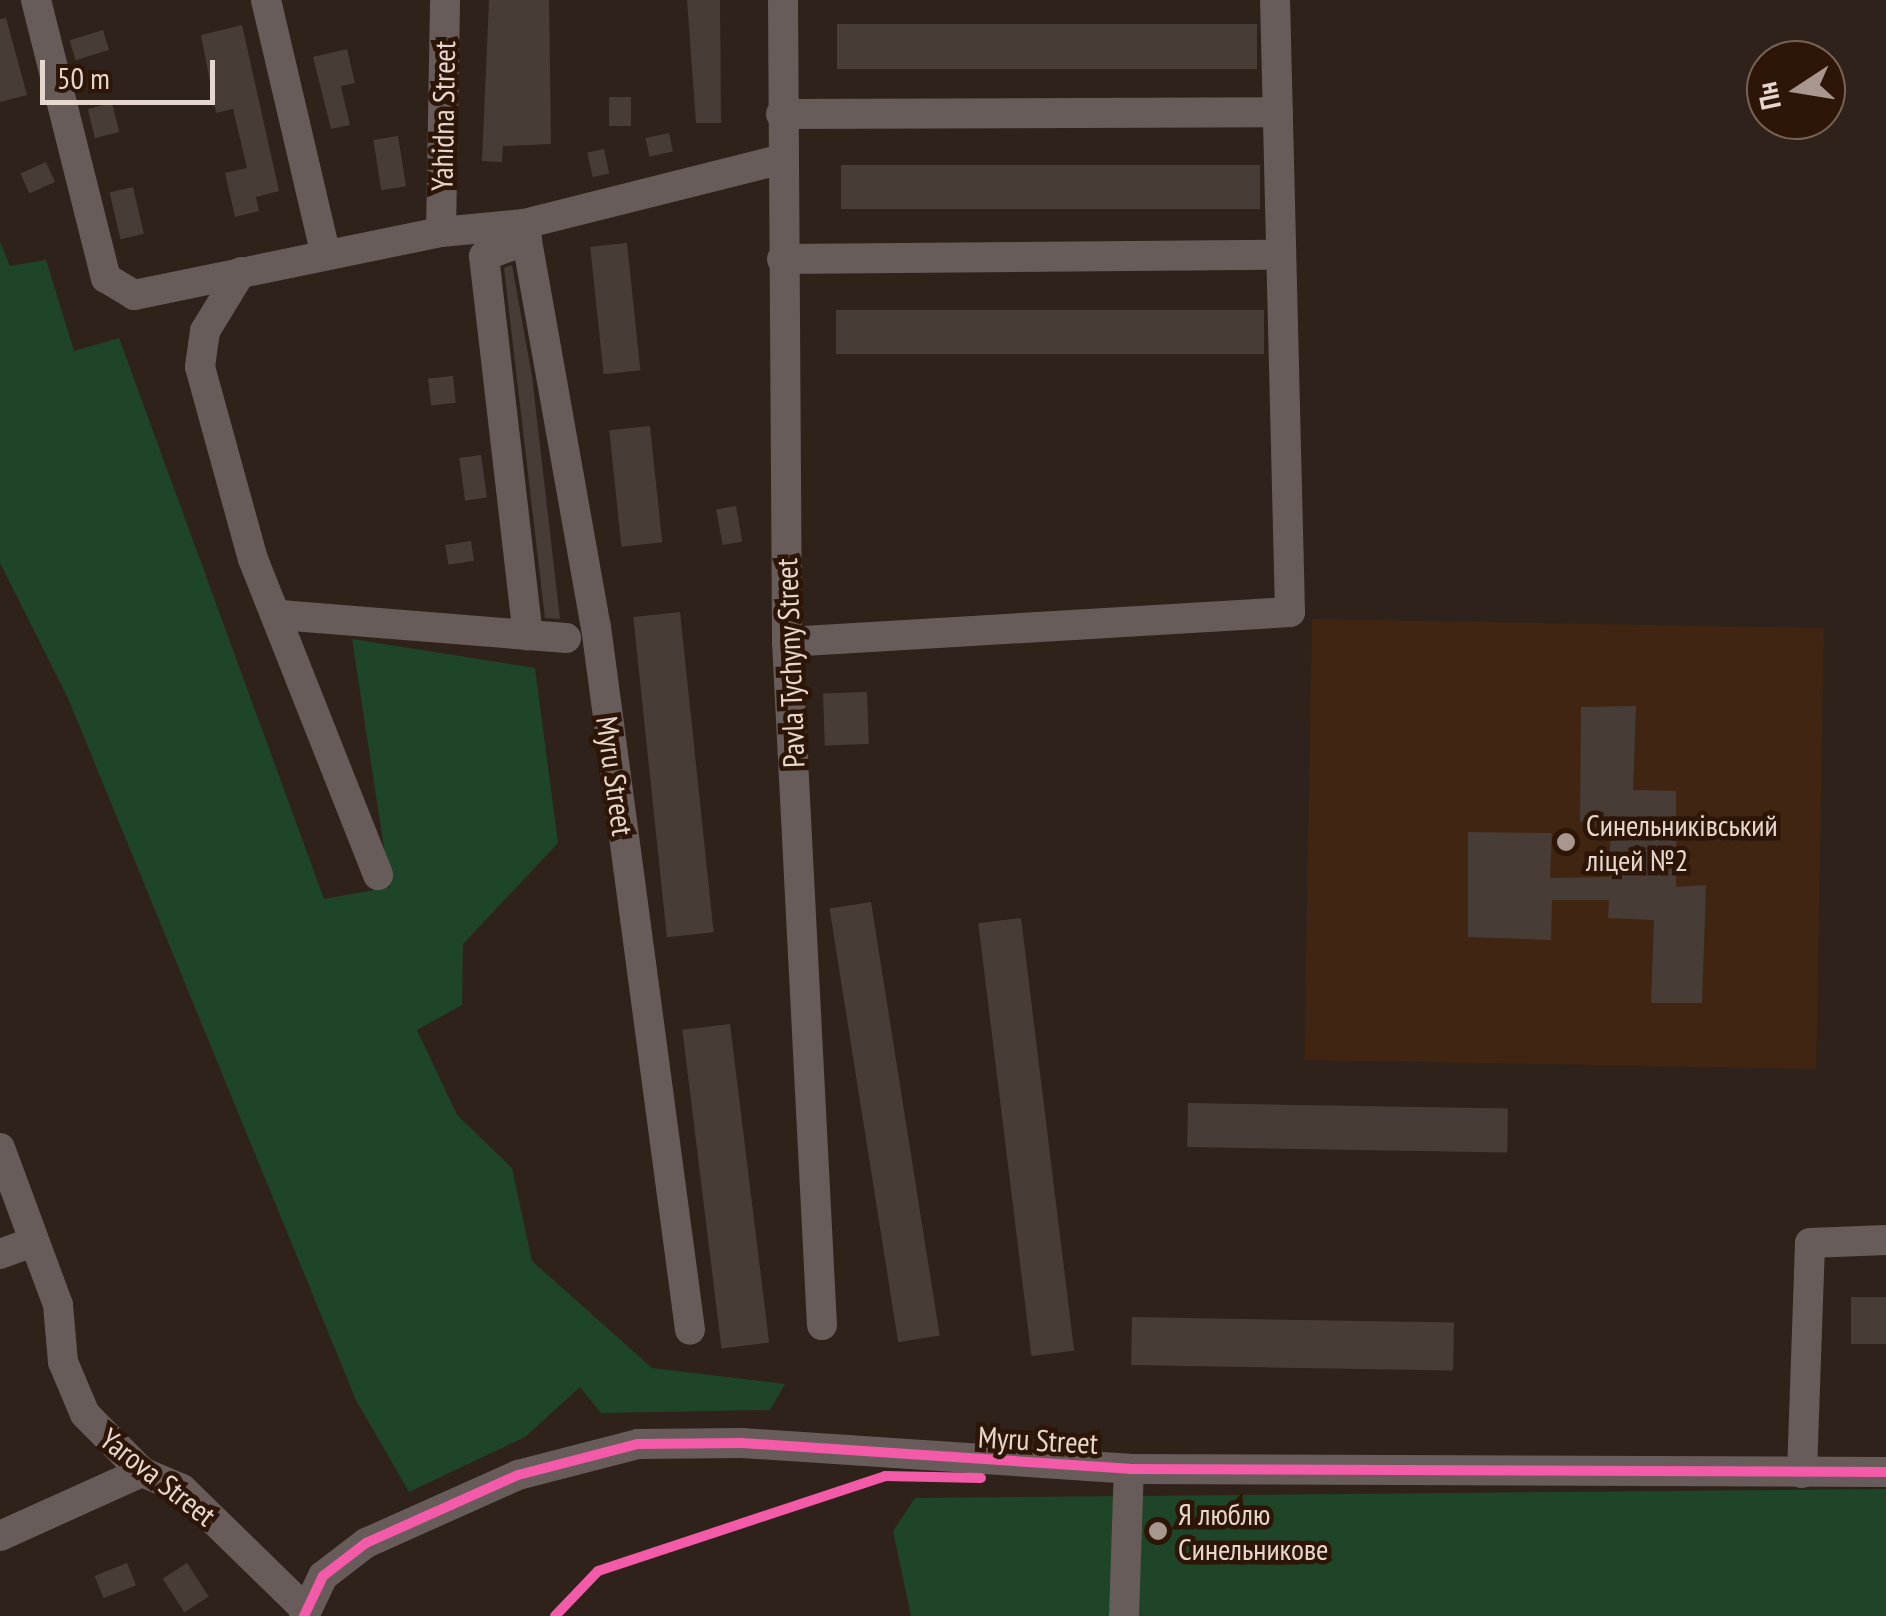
<!DOCTYPE html>
<html>
<head>
<meta charset="utf-8">
<style>
  body { margin:0 }
  #map { position:relative; width:1886px; height:1616px; overflow:hidden; background:#2f221a; font-family:"PT Sans Narrow",sans-serif }
  div>[style] { position:absolute }
  .built>* { inset:0; background:#402513; transform-origin:0 0 }
  .green>* { inset:0; background:#1f4528 }
  .building>* { inset:0; background:#483d36; transform-origin:0 0 }
  .minor>* { height:30px; margin:-15px; padding:0 15px; transform-origin:15px; border-radius:15px; background:#685c5b }
  .cycleway>* { height:10px; margin:-5px; padding:0 5px; transform-origin:5px; border-radius:5px; background:#f35aa7 }
  .dots>* { width:28px; height:28px; translate:-50% -50%; box-sizing:border-box; border:5px solid #2d1607; border-radius:50% }
  span { translate:-50% -50%; white-space:nowrap; text-align:center; line-height:1.15; -webkit-text-stroke:9px #2d1607; paint-order:stroke }
  .street-label { font-size:30px; color:#e7d6cd }
  .poi-label { font-size:30px; color:#e7d6cd }
  .left { translate:0 -50%; text-align:left }
  .north { position:absolute; left:1746px; top:40px; width:100px; height:100px; box-sizing:border-box; background:#2d1607; border:2px solid #776356; border-radius:50%; rotate:258deg; font-size:28px; font-weight:700; line-height:40px; text-align:center; color:#e7d6cd }
  .north::after { content:''; display:block; margin:auto; width:35px; height:45px; background:#a7978e; clip-path:polygon(50% 0,100% 100%,50% 72%,0 100%) }
  .scale { position:absolute; left:40px; top:60px; width:175px; height:45px; box-sizing:border-box; border:5px solid #e7d6cd; border-top:0; padding-left:12px; font-size:30px; line-height:35px; white-space:nowrap; color:#e7d6cd; -webkit-text-stroke:8px #2d1607; paint-order:stroke }
</style>
</head>
<body>
<div id="map">
  <div class="built">
    <i style="left:1312px;top:619px;width:512px;height:441px;rotate:1deg"></i>
  </div>
  <div class="green">
    <i style="clip-path:polygon(0 242px,10px 266px,46px 260px,74px 351px,119px 338px,324px 899px,390px 887px,352px 639px,535px 668px,558px 843px,463px 944px,462px 1005px,417px 1030px,457px 1115px,512px 1168px,532px 1261px,652px 1368px,785px 1384px,770px 1410px,601px 1413px,580px 1387px,525px 1437px,409px 1492px,356px 1400px,68px 698px,0 563px)"></i>
    <i style="clip-path:polygon(1886px 1489px,1886px 1616px,911px 1616px,893px 1531px,915px 1498px)"></i>
  </div>
  <div class="building">
    <i style="clip-path:polygon(489px 0,549px 0,551px 144px,503px 146px,502px 162px,482px 161px)"></i>
    <i style="clip-path:polygon(687px 0,720px 0,721px 123px,696px 123px)"></i>
    <i style="clip-path:polygon(6px 18px,27px 95px,0 102px,0 19px)"></i>
    <i style="left:837px;top:24px;width:420px;height:45px"></i>
    <i style="clip-path:polygon(242px 25px,279px 191px,256px 197px,259px 211px,235px 217px,225px 173px,247px 168px,233px 109px,216px 113px,201px 35px)"></i>
    <i style="left:103px;top:30px;width:21px;height:35px;rotate:73deg"></i>
    <i style="clip-path:polygon(347px 49px,355px 83px,341px 86px,350px 125px,331px 129px,313px 57px)"></i>
    <i style="left:609px;top:97px;width:22px;height:29px"></i>
    <i style="left:112px;top:103px;width:30px;height:25px;rotate:76deg"></i>
    <i style="left:669px;top:133px;width:19px;height:24px;rotate:78deg"></i>
    <i style="left:398px;top:136px;width:51px;height:25px;rotate:81deg"></i>
    <i style="left:604px;top:149px;width:25px;height:17px;rotate:78deg"></i>
    <i style="left:46px;top:162px;width:22px;height:28px;rotate:66deg"></i>
    <i style="left:841px;top:165px;width:419px;height:44px"></i>
    <i style="left:133px;top:187px;width:48px;height:24px;rotate:77deg"></i>
    <i style="left:627px;top:243px;width:128px;height:37px;rotate:84deg"></i>
    <i style="clip-path:polygon(512px 265px,532px 376px,560px 619px,545px 618px,504px 268px)"></i>
    <i style="left:836px;top:310px;width:428px;height:44px"></i>
    <i style="left:453px;top:376px;width:27px;height:25px;rotate:84deg"></i>
    <i style="left:650px;top:426px;width:117px;height:41px;rotate:84deg"></i>
    <i style="left:481px;top:455px;width:43px;height:22px;rotate:82deg"></i>
    <i style="left:736px;top:506px;width:36px;height:20px;rotate:80deg"></i>
    <i style="left:471px;top:541px;width:20px;height:26px;rotate:81deg"></i>
    <i style="left:680px;top:612px;width:322px;height:47px;rotate:84deg"></i>
    <i style="left:867px;top:692px;width:52px;height:44px;rotate:88deg"></i>
    <i style="clip-path:polygon(1636px 706px,1633px 790px,1676px 791px,1676px 887px,1706px 885px,1702px 1003px,1651px 1003px,1654px 920px,1608px 918px,1609px 900px,1552px 900px,1551px 940px,1468px 937px,1468px 832px,1552px 833px,1550px 878px,1609px 877px,1611px 823px,1580px 822px,1581px 707px)"></i>
    <i style="left:871px;top:902px;width:439px;height:42px;rotate:81deg"></i>
    <i style="left:1021px;top:918px;width:436px;height:43px;rotate:83deg"></i>
    <i style="left:730px;top:1024px;width:321px;height:48px;rotate:83deg"></i>
    <i style="left:1188px;top:1103px;width:320px;height:44px;rotate:1deg"></i>
    <i style="left:1886px;top:1297px;width:47px;height:35px;rotate:90deg"></i>
    <i style="left:1132px;top:1317px;width:322px;height:48px;rotate:1deg"></i>
    <i style="left:127px;top:1563px;width:24px;height:35px;rotate:68deg"></i>
    <i style="left:187px;top:1563px;width:40px;height:29px;rotate:57deg"></i>
  </div>
  <div class="minor">
    <i style="left:36px;top:0;width:287px;rotate:75.9deg"></i>
    <i style="left:106px;top:278px;width:33px;rotate:31deg"></i>
    <i style="left:134px;top:295px;width:313px;rotate:-11.6deg"></i>
    <i style="left:441px;top:232px;width:83px;rotate:-5.5deg"></i>
    <i style="left:524px;top:224px;width:263px;rotate:-14.1deg"></i>
    <i style="left:266px;top:0;width:262px;rotate:76.8deg"></i>
    <i style="left:783px;top:0;width:642px;rotate:89.64deg"></i>
    <i style="left:787px;top:642px;width:684px;rotate:87.07deg"></i>
    <i style="left:781px;top:114px;width:497px;rotate:-0.2deg"></i>
    <i style="left:524px;top:224px;width:409px;rotate:79.9deg"></i>
    <i style="left:596px;top:627px;width:709px;rotate:82.38deg"></i>
    <i style="left:441px;top:232px;width:232px;rotate:-89deg"></i>
    <i style="left:527px;top:240px;width:46px;rotate:159.6deg"></i>
    <i style="left:484px;top:256px;width:382px;rotate:83.4deg"></i>
    <i style="left:782px;top:259px;width:499px;rotate:-0.5deg"></i>
    <i style="left:241px;top:272px;width:69px;rotate:121.4deg"></i>
    <i style="left:205px;top:331px;width:36px;rotate:98deg"></i>
    <i style="left:200px;top:367px;width:199px;rotate:74.6deg"></i>
    <i style="left:253px;top:559px;width:340px;rotate:68.4deg"></i>
    <i style="left:280px;top:615px;width:287px;rotate:4.6deg"></i>
    <i style="left:787px;top:642px;width:504px;rotate:-3.41deg"></i>
    <i style="left:1290px;top:612px;width:612px;rotate:-91.4deg"></i>
    <i style="left:0;top:1148px;width:167px;rotate:69.7deg"></i>
    <i style="left:58px;top:1305px;width:57px;rotate:85deg"></i>
    <i style="left:63px;top:1362px;width:56px;rotate:67.1deg"></i>
    <i style="left:85px;top:1414px;width:81px;rotate:45.5deg"></i>
    <i style="left:142px;top:1472px;width:43px;rotate:23deg"></i>
    <i style="left:182px;top:1489px;width:172px;rotate:44.3deg"></i>
    <i style="left:0;top:1254px;width:35px;rotate:-20deg"></i>
    <i style="left:1802px;top:1473px;width:230px;rotate:-88deg"></i>
    <i style="left:1810px;top:1243px;width:76px;rotate:-2.3deg"></i>
    <i style="left:0;top:1536px;width:156px;rotate:-24.3deg"></i>
    <i style="left:304px;top:1616px;width:44px;rotate:-64.6deg"></i>
    <i style="left:323px;top:1576px;width:54px;rotate:-37.5deg"></i>
    <i style="left:366px;top:1543px;width:167px;rotate:-24.1deg"></i>
    <i style="left:518px;top:1475px;width:124px;rotate:-14.5deg"></i>
    <i style="left:638px;top:1444px;width:104px;rotate:-0.6deg"></i>
    <i style="left:742px;top:1443px;width:388px;rotate:3.8deg"></i>
    <i style="left:1129px;top:1469px;width:757px;rotate:0.23deg"></i>
    <i style="left:1124px;top:1616px;width:147px;rotate:-88.1deg"></i>
  </div>
  <div class="cycleway">
    <i style="left:304px;top:1616px;width:44px;rotate:-64.6deg"></i>
    <i style="left:323px;top:1576px;width:54px;rotate:-37.5deg"></i>
    <i style="left:366px;top:1543px;width:167px;rotate:-24.1deg"></i>
    <i style="left:518px;top:1475px;width:124px;rotate:-14.5deg"></i>
    <i style="left:638px;top:1444px;width:104px;rotate:-0.6deg"></i>
    <i style="left:742px;top:1443px;width:388px;rotate:3.8deg"></i>
    <i style="left:1129px;top:1469px;width:757px;rotate:0.23deg"></i>
    <i style="left:555px;top:1616px;width:62px;rotate:-46.3deg"></i>
    <i style="left:598px;top:1571px;width:302px;rotate:-18.3deg"></i>
    <i style="left:885px;top:1476px;width:96px;rotate:1.2deg"></i>
  </div>
  <div class="dots">
    <i style="left:1566px;top:842px;background:#a7978e"></i>
    <i style="left:1158px;top:1531px;background:#a7978e"></i>
  </div>
  <div class="street-label">
    <span style="left:443px;top:116px;rotate:-89deg">Yahidna Street</span>
    <span style="left:790px;top:663px;rotate:-92deg">Pavla Tychyny Street</span>
    <span style="left:615px;top:776px;rotate:82deg">Myru Street</span>
    <span style="left:1038px;top:1440px;rotate:3deg">Myru Street</span>
    <span style="left:158px;top:1477px;rotate:38deg">Yarova Street</span>
  </div>
  <div class="poi-label">
    <span class="left" style="left:1586px;top:842px">Синельниківський<br>ліцей №2</span>
    <span class="left" style="left:1178px;top:1531px">Я люблю<br>Синельникове</span>
  </div>
  <div class="north">Пн</div>
  <div class="scale">50 m</div>
</div>
</body>
</html>
